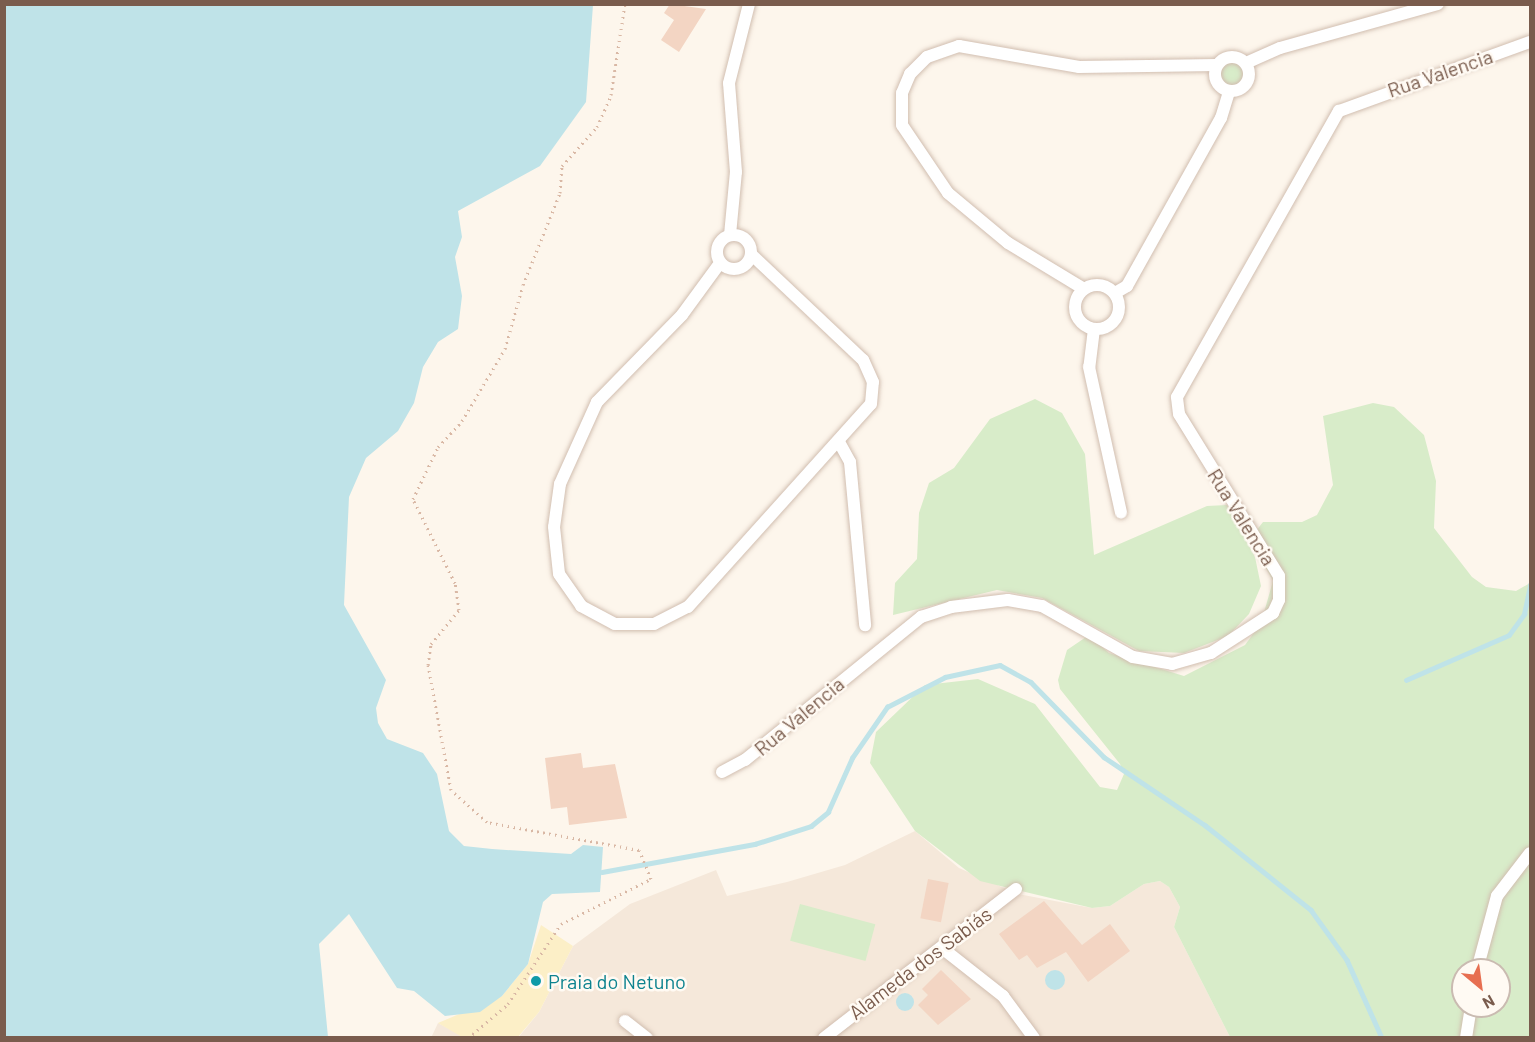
<!DOCTYPE html>
<html>
<head>
<meta charset="utf-8">
<style>
  body { margin:0 }
  #map { position:relative; width:1535px; height:1042px; overflow:hidden; background:#fdf6ec; font-family:Barlow,sans-serif }
  div>[style] { position:absolute }
  .residential>* { inset:0; background:#f5e8da }
  .green>* { inset:0; background:#d8ecc9; transform-origin:0 0 }
  .round { border-radius:50% }
  .sand>* { inset:0; background:#fcefc7 }
  .water>* { inset:0; background:#bfe3e8 }
  .stream>* { height:4.5px; margin:-2.25px; padding:0 2.25px; transform-origin:2.25px; border-radius:2.25px; background:#bfe3e8 }
  .building>* { inset:0; background:#f3d5c3; transform-origin:0 0 }
  .path>* { height:3px; margin-top:-1.5px; transform-origin:0; background:repeating-linear-gradient(90deg,#d9b8a5 0 1.5px,transparent 0 6px) }
  .roads { filter:drop-shadow(0 0 2px #d1beb0) drop-shadow(0 0 2px #d1beb0) }
  .street>* { height:12px; margin:-6px; padding:0 6px; transform-origin:6px; border-radius:6px; background:#fff }
  .street>.ring { margin:-6px; padding:0; box-sizing:content-box; background:none; border:12px solid #fff; border-radius:50% }
  .dots>* { width:16px; height:16px; translate:-50% -50%; box-sizing:border-box; border:3px solid #fffaf3; border-radius:50% }
  span { translate:-50% -50%; white-space:nowrap; text-align:center; line-height:1.15; -webkit-text-stroke:5px #fffaf3; paint-order:stroke }
  .street-label { font-size:20px; color:#7a5c4d }
  .culture-label { font-size:20px; color:#0d838f }
  .left { translate:0 -50%; text-align:left }
  .frame { position:absolute; inset:0; border:6px solid #7a5c4d; pointer-events:none }
  .north { position:absolute; left:1451px; top:958px; width:60px; height:60px; box-sizing:border-box; background:#fffaf3; border:2px solid #cabbb1; border-radius:50%; rotate:151deg; font-size:16px; font-weight:700; line-height:24px; text-align:center; color:#7a5c4d }
  .north::after { content:''; display:block; margin:auto; width:21px; height:27px; background:#e76f51; clip-path:polygon(50% 0,100% 100%,50% 72%,0 100%) }
</style>
</head>
<body>
<div id="map">
  <div class="residential">
    <i style="clip-path:polygon(915px 831px,959px 868px,1018px 894px,1092px 908px,1110px 906px,1144px 884px,1160px 881px,1169px 887px,1180px 907px,1174px 927px,1230px 1037px,518px 1038px,539px 1012px,573px 946px,630px 904px,716px 870px,727px 896px,787px 882px,845px 865px)"></i>
    <i style="clip-path:polygon(438px 1023px,457px 1033px,462px 1037px,431px 1038px)"></i>
  </div>
  <div class="green">
    <i class="round" style="left:1221px;top:63px;width:22px;height:22px"></i>
    <i style="clip-path:polygon(1035px 399px,1062px 413px,1085px 454px,1094px 555px,1207px 506px,1227px 505px,1255px 557px,1261px 586px,1249px 614px,1228px 636px,1184px 653px,1139px 651px,1042px 598px,997px 590px,893px 615px,895px 583px,917px 559px,919px 513px,929px 483px,954px 468px,990px 419px)"></i>
    <i style="clip-path:polygon(evenodd,1373px 403px,1394px 407px,1424px 435px,1436px 481px,1434px 528px,1472px 577px,1486px 587px,1516px 591px,1530px 583px,1530px 1037px,1230px 1037px,1174px 927px,1180px 907px,1169px 887px,1160px 881px,1144px 884px,1110px 906px,1092px 908px,980px 881px,915px 831px,870px 763px,876px 732px,925px 685px,978px 679px,1035px 704px,1100px 787px,1117px 790px,1124px 774px,1120px 764px,1060px 689px,1058px 680px,1067px 650px,1089px 635px,1109px 653px,1184px 676px,1245px 645px,1261px 623px,1273px 581px,1258px 554px,1256px 531px,1263px 522px,1302px 522px,1317px 515px,1333px 485px,1323px 416px,1373px 403px,1463px 970px,1499px 970px,1499px 1006px,1463px 1006px,1463px 970px)"></i>
    <i style="left:800px;top:904px;width:78px;height:38px;rotate:15deg"></i>
  </div>
  <div class="sand">
    <i style="clip-path:polygon(541px 925px,573px 946px,539px 1012px,518px 1037px,462px 1037px,438px 1023px,502px 996px,528px 964px)"></i>
  </div>
  <div class="water">
    <i style="clip-path:polygon(5px 4px,593px 5px,586px 102px,540px 166px,458px 211px,462px 237px,455px 257px,462px 296px,458px 329px,438px 342px,423px 367px,414px 403px,398px 431px,366px 458px,349px 497px,344px 605px,386px 680px,376px 708px,378px 723px,387px 739px,423px 753px,437px 774px,449px 831px,464px 846px,492px 849px,571px 854px,583px 845px,603px 847px,600px 892px,552px 894px,543px 902px,528px 964px,502px 996px,480px 1012px,445px 1016px,414px 991px,397px 988px,349px 914px,319px 944px,328px 1037px,5px 1037px)"></i>
    <i class="round" style="left:1045px;top:970px;width:20px;height:20px"></i>
    <i class="round" style="left:896px;top:993px;width:18px;height:18px"></i>
  </div>
  <div class="stream">
    <i style="left:1406px;top:680px;width:112px;rotate:-23.6deg"></i>
    <i style="left:1509px;top:635px;width:26px;rotate:-54deg"></i>
    <i style="left:1524px;top:614px;width:30px;rotate:-78deg"></i>
    <i style="left:602px;top:872px;width:156px;rotate:-10.4deg"></i>
    <i style="left:755px;top:844px;width:59px;rotate:-17.8deg"></i>
    <i style="left:811px;top:826px;width:22px;rotate:-39deg"></i>
    <i style="left:828px;top:812px;width:59px;rotate:-66deg"></i>
    <i style="left:852px;top:758px;width:62px;rotate:-55.5deg"></i>
    <i style="left:887px;top:707px;width:65px;rotate:-27.3deg"></i>
    <i style="left:945px;top:677px;width:56px;rotate:-12.3deg"></i>
    <i style="left:1000px;top:665px;width:35px;rotate:29deg"></i>
    <i style="left:1031px;top:682px;width:105px;rotate:45.8deg"></i>
    <i style="left:1104px;top:757px;width:122px;rotate:34deg"></i>
    <i style="left:1205px;top:825px;width:136px;rotate:38.7deg"></i>
    <i style="left:1311px;top:910px;width:62px;rotate:54.2deg"></i>
    <i style="left:1347px;top:960px;width:85px;rotate:65.8deg"></i>
  </div>
  <div class="building">
    <i style="clip-path:polygon(670px 4px,706px 9px,679px 52px,661px 40px,674px 20px,664px 13px)"></i>
    <i style="clip-path:polygon(581px 753px,583px 768px,615px 764px,627px 818px,569px 825px,567px 807px,551px 809px,545px 758px)"></i>
    <i style="left:928px;top:879px;width:21px;height:40px;rotate:11deg"></i>
    <i style="clip-path:polygon(1044px 901px,1082px 945px,1110px 924px,1130px 951px,1088px 982px,1066px 952px,1037px 968px,1027px 955px,1019px 960px,999px 934px)"></i>
    <i style="clip-path:polygon(941px 970px,971px 999px,938px 1025px,918px 1005px,928px 995px,922px 989px)"></i>
  </div>
  <div class="path">
    <i style="left:468px;top:1038px;width:52px;rotate:-40.4deg"></i>
    <i style="left:508px;top:1004px;width:96px;rotate:-56.5deg"></i>
    <i style="left:561px;top:924px;width:101px;rotate:-26.6deg"></i>
    <i style="left:651px;top:879px;width:31px;rotate:-112deg"></i>
    <i style="left:639px;top:850px;width:155px;rotate:-169.6deg"></i>
    <i style="left:487px;top:822px;width:48px;rotate:-138.4deg"></i>
    <i style="left:451px;top:790px;width:127px;rotate:-100.4deg"></i>
    <i style="left:428px;top:665px;width:21px;rotate:-82deg"></i>
    <i style="left:431px;top:644px;width:44px;rotate:-50.5deg"></i>
    <i style="left:459px;top:610px;width:27px;rotate:-98deg"></i>
    <i style="left:455px;top:583px;width:94px;rotate:-116.6deg"></i>
    <i style="left:413px;top:499px;width:58px;rotate:-64.3deg"></i>
    <i style="left:438px;top:447px;width:35px;rotate:-47deg"></i>
    <i style="left:462px;top:421px;width:84px;rotate:-59.2deg"></i>
    <i style="left:505px;top:349px;width:66px;rotate:-74.3deg"></i>
    <i style="left:523px;top:285px;width:99px;rotate:-68.1deg"></i>
    <i style="left:560px;top:193px;width:27px;rotate:-86deg"></i>
    <i style="left:562px;top:166px;width:52px;rotate:-48.1deg"></i>
    <i style="left:597px;top:127px;width:35px;rotate:-66deg"></i>
    <i style="left:611px;top:95px;width:92px;rotate:-81.3deg"></i>
  </div>
  <div class="roads">
    <div class="street">
      <i class="ring" style="left:1215px;top:57px;width:22px;height:22px"></i>
      <i style="left:1246px;top:63px;width:37px;rotate:-24deg"></i>
      <i style="left:1280px;top:48px;width:164px;rotate:-15.6deg"></i>
      <i class="ring" style="left:717px;top:235px;width:22px;height:22px"></i>
      <i style="left:730px;top:235px;width:63px;rotate:-84.6deg"></i>
      <i style="left:736px;top:172px;width:89px;rotate:-94.5deg"></i>
      <i style="left:729px;top:83px;width:81px;rotate:-75.8deg"></i>
      <i style="left:720px;top:263px;width:64px;rotate:126.2deg"></i>
      <i style="left:682px;top:315px;width:122px;rotate:134.3deg"></i>
      <i style="left:597px;top:402px;width:90px;rotate:114.3deg"></i>
      <i style="left:560px;top:484px;width:43px;rotate:97.9deg"></i>
      <i style="left:554px;top:527px;width:47px;rotate:83.9deg"></i>
      <i style="left:559px;top:574px;width:39px;rotate:55deg"></i>
      <i style="left:581px;top:606px;width:38px;rotate:28deg"></i>
      <i style="left:615px;top:624px;width:39px"></i>
      <i style="left:654px;top:624px;width:38px;rotate:-27deg"></i>
      <i style="left:688px;top:607px;width:273px;rotate:-48deg"></i>
      <i style="left:871px;top:404px;width:22px;rotate:-85deg"></i>
      <i style="left:873px;top:382px;width:24px;rotate:-114deg"></i>
      <i style="left:863px;top:360px;width:153px;rotate:-136.6deg"></i>
      <i class="ring" style="left:1075px;top:285px;width:32px;height:32px"></i>
      <i style="left:1084px;top:289px;width:89px;rotate:-148.8deg"></i>
      <i style="left:1008px;top:243px;width:78px;rotate:-140.2deg"></i>
      <i style="left:948px;top:193px;width:82px;rotate:-124.1deg"></i>
      <i style="left:902px;top:125px;width:32px;rotate:-90deg"></i>
      <i style="left:902px;top:93px;width:21px;rotate:-67deg"></i>
      <i style="left:910px;top:74px;width:24px;rotate:-45deg"></i>
      <i style="left:927px;top:57px;width:34px;rotate:-19deg"></i>
      <i style="left:959px;top:46px;width:122px;rotate:9.9deg"></i>
      <i style="left:1079px;top:67px;width:138px;rotate:-0.8deg"></i>
      <i style="left:1115px;top:293px;width:14px;rotate:-30deg"></i>
      <i style="left:1127px;top:286px;width:193px;rotate:-60.8deg"></i>
      <i style="left:1221px;top:118px;width:28px;rotate:-73deg"></i>
      <i style="left:1094px;top:329px;width:38px;rotate:97deg"></i>
      <i style="left:1089px;top:367px;width:149px;rotate:77.6deg"></i>
      <i style="left:839px;top:442px;width:23px;rotate:61deg"></i>
      <i style="left:850px;top:462px;width:164px;rotate:84.7deg"></i>
      <i style="left:722px;top:772px;width:26px;rotate:-28deg"></i>
      <i style="left:745px;top:760px;width:227px;rotate:-39.1deg"></i>
      <i style="left:921px;top:617px;width:32px;rotate:-18deg"></i>
      <i style="left:951px;top:607px;width:57px;rotate:-7deg"></i>
      <i style="left:1008px;top:600px;width:35px;rotate:10deg"></i>
      <i style="left:1042px;top:606px;width:104px;rotate:29.3deg"></i>
      <i style="left:1133px;top:657px;width:40px;rotate:10deg"></i>
      <i style="left:1172px;top:664px;width:41px;rotate:-15.8deg"></i>
      <i style="left:1211px;top:653px;width:74px;rotate:-32.8deg"></i>
      <i style="left:1273px;top:613px;width:14px;rotate:-65deg"></i>
      <i style="left:1279px;top:600px;width:24px;rotate:-90deg"></i>
      <i style="left:1279px;top:576px;width:190px;rotate:-121.7deg"></i>
      <i style="left:1179px;top:414px;width:17px;rotate:-97deg"></i>
      <i style="left:1177px;top:397px;width:329px;rotate:-60.5deg"></i>
      <i style="left:1339px;top:111px;width:203px;rotate:-19.9deg"></i>
      <i style="left:942px;top:948px;width:78px;rotate:38.2deg"></i>
      <i style="left:1003px;top:996px;width:52px;rotate:53.6deg"></i>
      <i style="left:1477px;top:970px;width:77px;rotate:-74.9deg"></i>
      <i style="left:1497px;top:896px;width:54px;rotate:-52.5deg"></i>
      <i style="left:625px;top:1021px;width:28px;rotate:38deg"></i>
      <i style="left:824px;top:1038px;width:243px;rotate:-37.8deg"></i>
      <i style="left:1466px;top:1038px;width:32px;rotate:-81deg"></i>
    </div>
  </div>
  <div class="dots">
    <i style="left:536px;top:981px;background:#0f9aa8"></i>
  </div>
  <div class="street-label">
    <span style="left:1440px;top:73px;rotate:-19deg">Rua Valencia</span>
    <span style="left:1242px;top:517px;rotate:58deg">Rua Valencia</span>
    <span style="left:799px;top:716px;rotate:-40deg">Rua Valencia</span>
    <span style="left:920px;top:963px;rotate:-37deg">Alameda dos Sabiás</span>
  </div>
  <div class="culture-label">
    <span class="left" style="left:548px;top:981px">Praia do Netuno</span>
  </div>
  <div class="frame"></div>
  <div class="north">N</div>
</div>
</body>
</html>
